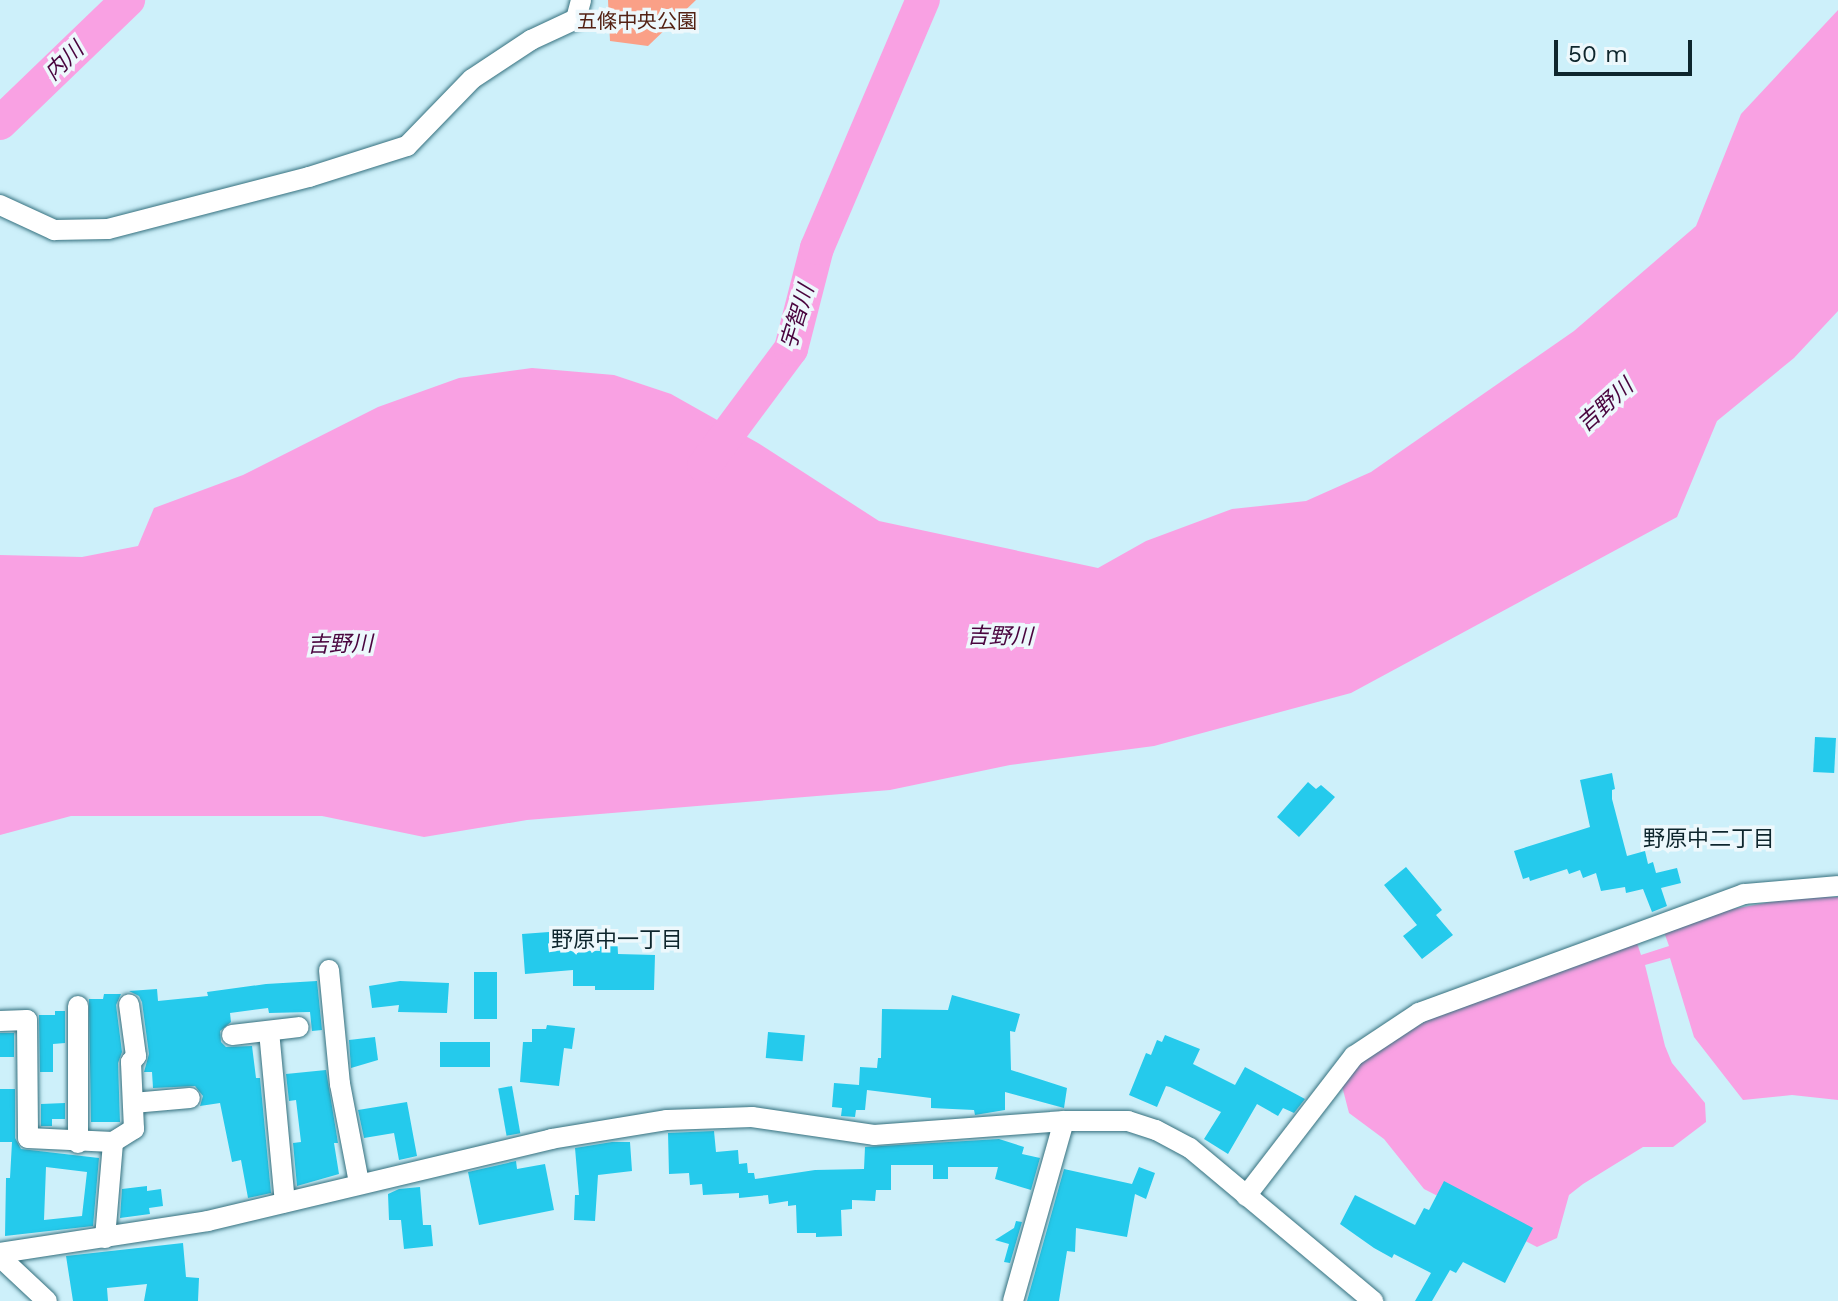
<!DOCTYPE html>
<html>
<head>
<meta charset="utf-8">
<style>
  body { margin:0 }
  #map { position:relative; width:1838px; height:1301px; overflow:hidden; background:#cdf0fa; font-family:"Work Sans","Noto Sans JP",sans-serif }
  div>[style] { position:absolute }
  .green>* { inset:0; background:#faa087 }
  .water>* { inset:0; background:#f9a1e3 }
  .river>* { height:34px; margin:-17px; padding:0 17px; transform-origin:17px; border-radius:17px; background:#f9a1e3 }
  .building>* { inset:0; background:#25caec; transform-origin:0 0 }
  .roads { filter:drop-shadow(0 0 2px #35707e) drop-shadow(0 0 2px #35707e) }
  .minor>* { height:20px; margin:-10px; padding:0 10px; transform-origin:10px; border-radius:10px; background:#fff }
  span { translate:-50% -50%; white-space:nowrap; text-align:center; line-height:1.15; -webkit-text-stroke:7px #edf8fc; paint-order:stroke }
  .park-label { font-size:20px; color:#532113 }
  .water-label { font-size:22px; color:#49043e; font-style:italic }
  .neighbourhood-label { font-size:22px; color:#0e262d }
  .scale { position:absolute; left:1554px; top:40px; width:138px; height:36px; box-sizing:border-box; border:4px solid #0e262d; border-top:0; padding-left:10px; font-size:24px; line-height:28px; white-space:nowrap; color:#0e262d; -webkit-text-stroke:6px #edf8fc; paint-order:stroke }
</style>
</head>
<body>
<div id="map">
  <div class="green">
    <i style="clip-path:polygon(608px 0,696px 0,648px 46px,610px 41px)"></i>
  </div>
  <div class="water">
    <i style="clip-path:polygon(1838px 10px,1838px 311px,1794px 358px,1717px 421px,1677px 517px,1351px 693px,1154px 746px,1010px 765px,890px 790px,527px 820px,424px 837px,322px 816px,71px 816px,0 835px,0 555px,82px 557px,138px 546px,154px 508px,243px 475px,378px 407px,459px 378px,532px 368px,614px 375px,671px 394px,758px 443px,879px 521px,1098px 568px,1146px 541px,1232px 509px,1306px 501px,1371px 472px,1574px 331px,1696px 226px,1741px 114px)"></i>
    <i style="clip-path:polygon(1798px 897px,1838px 897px,1838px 1100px,1792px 1095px,1743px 1100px,1694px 1037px,1670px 958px,1645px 965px,1665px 1046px,1672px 1063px,1705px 1103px,1706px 1122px,1673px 1147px,1643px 1147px,1583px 1184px,1569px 1195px,1557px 1238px,1537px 1247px,1424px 1189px,1384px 1139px,1349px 1113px,1342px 1086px,1350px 1071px,1383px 1046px,1433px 1017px,1637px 943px,1641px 955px,1669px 946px,1664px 932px,1722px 911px)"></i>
  </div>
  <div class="river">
    <i style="left:0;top:123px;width:178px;rotate:-43.9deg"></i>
    <i style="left:704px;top:466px;width:146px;rotate:-53.4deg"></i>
    <i style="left:791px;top:349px;width:104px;rotate:-75.6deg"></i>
    <i style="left:817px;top:248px;width:270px;rotate:-66.9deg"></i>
  </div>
  <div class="building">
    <i style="left:1815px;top:737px;width:21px;height:35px;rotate:3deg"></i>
    <i style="clip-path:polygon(1612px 773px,1615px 789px,1612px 790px,1612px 799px,1627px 856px,1645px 851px,1648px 864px,1653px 862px,1656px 873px,1677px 868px,1681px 883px,1661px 888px,1667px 906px,1652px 912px,1643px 889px,1626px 893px,1625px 887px,1601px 891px,1596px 873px,1583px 878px,1580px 870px,1569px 874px,1567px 869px,1530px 881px,1529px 877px,1523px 879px,1514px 851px,1590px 827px,1580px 780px)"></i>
    <i style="clip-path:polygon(1308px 782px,1316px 789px,1321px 785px,1335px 797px,1299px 837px,1277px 817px)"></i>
    <i style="clip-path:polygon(1406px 867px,1442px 910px,1436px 915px,1453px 935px,1422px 959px,1403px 936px,1417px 925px,1384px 885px)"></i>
    <i style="clip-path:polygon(549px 932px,550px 950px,600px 951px,600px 934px,617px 934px,618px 954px,655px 955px,654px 990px,595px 990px,595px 986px,573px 986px,573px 970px,525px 974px,522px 934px)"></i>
    <i style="left:474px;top:972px;width:23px;height:47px"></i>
    <i style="clip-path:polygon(317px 981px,322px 1030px,312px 1031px,310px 1012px,269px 1013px,268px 1008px,230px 1013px,231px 1022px,220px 1031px,221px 1042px,226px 1047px,252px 1046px,256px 1078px,260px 1078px,271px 1193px,248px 1198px,241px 1160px,232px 1162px,220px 1103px,200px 1106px,203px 1096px,195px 1086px,153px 1088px,152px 1072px,144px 1072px,149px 1054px,142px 1002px,139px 996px,129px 991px,157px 989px,158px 1001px,208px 996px,207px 992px,266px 984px)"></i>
    <i style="clip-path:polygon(400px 981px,449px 983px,447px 1013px,398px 1012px,399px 1005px,372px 1008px,369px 986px)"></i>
    <i style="clip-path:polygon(104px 994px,121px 994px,116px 1005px,122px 1052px,118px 1063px,120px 1122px,91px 1122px,89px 999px,103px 999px)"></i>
    <i style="clip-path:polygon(952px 995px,1020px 1014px,1015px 1032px,1010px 1031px,1011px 1070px,1067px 1088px,1064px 1108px,1005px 1092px,1005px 1110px,975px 1115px,974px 1110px,931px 1108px,931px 1098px,867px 1090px,865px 1110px,856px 1110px,855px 1117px,841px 1116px,842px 1108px,832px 1107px,834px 1083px,859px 1085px,860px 1067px,877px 1068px,878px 1058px,881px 1058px,882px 1009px,948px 1010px)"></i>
    <i style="clip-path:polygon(55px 1011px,65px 1011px,65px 1043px,53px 1044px,53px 1072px,40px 1072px,39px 1015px,55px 1015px)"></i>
    <i style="clip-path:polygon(547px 1025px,575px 1028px,572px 1049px,564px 1048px,559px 1086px,520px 1082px,523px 1042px,532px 1042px,532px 1029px,546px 1029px)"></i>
    <i style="left:768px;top:1032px;width:37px;height:26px;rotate:5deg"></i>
    <i style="left:14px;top:1033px;width:24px;height:14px;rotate:90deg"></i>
    <i style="clip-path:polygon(1165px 1035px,1200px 1049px,1193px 1064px,1235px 1085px,1245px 1067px,1305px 1099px,1294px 1113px,1283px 1108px,1278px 1116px,1257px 1104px,1228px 1154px,1204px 1139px,1221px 1112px,1170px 1087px,1166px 1086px,1157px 1107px,1129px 1095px,1146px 1053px,1151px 1055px,1157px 1040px,1162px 1042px)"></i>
    <i style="clip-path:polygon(375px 1037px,378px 1060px,351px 1068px,349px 1040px)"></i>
    <i style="left:490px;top:1042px;width:25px;height:50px;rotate:90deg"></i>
    <i style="clip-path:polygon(326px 1070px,338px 1143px,334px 1143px,339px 1174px,297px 1186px,293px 1143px,301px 1142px,296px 1100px,289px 1101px,286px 1074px)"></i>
    <i style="left:512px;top:1086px;width:48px;height:14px;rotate:80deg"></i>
    <i style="clip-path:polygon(evenodd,0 1089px,15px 1089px,15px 1138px,21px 1149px,99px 1158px,93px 1226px,5px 1236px,6px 1178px,10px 1178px,12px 1142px,0 1142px,0 1089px,46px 1167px,87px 1172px,82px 1216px,44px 1220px,46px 1167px)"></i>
    <i style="clip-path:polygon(407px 1102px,417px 1156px,399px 1160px,394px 1133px,364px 1138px,358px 1110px)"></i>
    <i style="clip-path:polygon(65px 1103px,65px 1119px,52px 1119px,52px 1126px,41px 1126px,41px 1104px)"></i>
    <i style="clip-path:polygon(714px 1131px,716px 1152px,738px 1150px,739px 1164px,747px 1163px,748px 1173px,754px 1173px,755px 1179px,815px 1170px,864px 1169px,865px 1147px,999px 1139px,1024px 1147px,1022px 1154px,1040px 1158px,1031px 1190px,995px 1179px,998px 1167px,948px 1167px,948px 1179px,933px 1179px,933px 1165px,891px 1165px,891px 1190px,876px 1190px,875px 1201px,852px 1200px,852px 1209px,841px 1210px,842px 1236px,816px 1237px,816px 1233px,797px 1233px,796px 1205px,788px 1206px,788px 1201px,769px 1204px,768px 1195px,739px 1198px,739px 1193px,703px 1195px,702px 1184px,690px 1185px,689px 1173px,669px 1174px,668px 1133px)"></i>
    <i style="clip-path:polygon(612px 1142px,630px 1142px,632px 1171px,598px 1175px,595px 1221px,574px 1220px,575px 1195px,579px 1195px,575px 1148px)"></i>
    <i style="clip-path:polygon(516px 1161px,517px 1169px,545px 1164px,554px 1210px,479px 1225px,468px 1172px)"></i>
    <i style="clip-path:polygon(1139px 1167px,1155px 1173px,1146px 1199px,1135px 1194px,1127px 1237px,1076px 1228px,1075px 1252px,1067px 1251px,1059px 1301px,1027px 1301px,1064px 1169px,1132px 1184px)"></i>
    <i style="clip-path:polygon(1444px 1181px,1533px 1228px,1505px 1283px,1463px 1262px,1456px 1273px,1450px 1270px,1432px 1301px,1415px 1301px,1431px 1273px,1394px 1254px,1392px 1258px,1374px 1248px,1340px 1224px,1355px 1195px,1415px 1225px,1424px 1208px,1429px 1210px)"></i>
    <i style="clip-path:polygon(147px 1186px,147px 1191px,161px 1189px,163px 1206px,149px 1208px,150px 1214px,120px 1218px,122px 1189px)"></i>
    <i style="clip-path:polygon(420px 1187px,423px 1225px,431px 1225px,433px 1246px,404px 1249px,401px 1220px,389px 1220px,388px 1194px,399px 1189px)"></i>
    <i style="clip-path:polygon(1016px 1221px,1022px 1222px,1010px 1263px,1004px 1262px,1009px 1244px,995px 1240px,1014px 1228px)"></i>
    <i style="clip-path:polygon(183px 1243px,186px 1277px,199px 1278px,198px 1301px,144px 1301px,147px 1284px,107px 1288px,108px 1301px,73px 1301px,66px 1256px)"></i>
  </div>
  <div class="roads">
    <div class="minor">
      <i style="left:0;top:205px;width:60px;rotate:24.8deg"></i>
      <i style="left:54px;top:230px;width:54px;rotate:-1.1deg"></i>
      <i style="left:108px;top:229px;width:208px;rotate:-14.5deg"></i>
      <i style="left:309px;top:177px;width:103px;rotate:-17.6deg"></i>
      <i style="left:407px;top:146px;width:93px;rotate:-45.9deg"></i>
      <i style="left:472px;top:79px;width:71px;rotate:-33.5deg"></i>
      <i style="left:531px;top:40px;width:50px;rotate:-25deg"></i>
      <i style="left:576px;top:19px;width:20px;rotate:-75deg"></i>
      <i style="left:329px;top:970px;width:115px;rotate:84.5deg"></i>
      <i style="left:340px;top:1084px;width:101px;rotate:79.1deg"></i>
      <i style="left:78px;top:1006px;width:137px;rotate:90deg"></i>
      <i style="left:0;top:1021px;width:27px;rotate:-2deg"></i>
      <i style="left:27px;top:1020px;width:118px;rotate:89.5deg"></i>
      <i style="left:28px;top:1138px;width:85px;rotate:2.7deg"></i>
      <i style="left:269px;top:1031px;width:172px;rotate:84.7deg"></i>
      <i style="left:232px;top:1035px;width:67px;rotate:-6.8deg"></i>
      <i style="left:133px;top:1103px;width:57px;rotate:-5deg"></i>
      <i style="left:1246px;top:1196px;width:177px;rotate:-52.4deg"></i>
      <i style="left:1354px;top:1056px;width:78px;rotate:-33.5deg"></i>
      <i style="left:1419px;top:1013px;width:346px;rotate:-20.1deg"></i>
      <i style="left:1744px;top:894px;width:94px;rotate:-4.9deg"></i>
      <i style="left:105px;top:1238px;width:96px;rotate:-85.2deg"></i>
      <i style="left:113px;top:1142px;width:25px;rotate:-32deg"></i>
      <i style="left:134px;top:1129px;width:67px;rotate:-92.6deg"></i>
      <i style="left:131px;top:1062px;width:8px;rotate:-50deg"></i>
      <i style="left:136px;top:1056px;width:52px;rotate:-97.7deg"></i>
      <i style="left:0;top:1253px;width:210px;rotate:-8.7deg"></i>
      <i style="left:208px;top:1221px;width:353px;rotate:-13.4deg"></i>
      <i style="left:551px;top:1139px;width:118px;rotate:-9.3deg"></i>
      <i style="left:667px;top:1120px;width:85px;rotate:-2deg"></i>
      <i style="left:752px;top:1117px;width:123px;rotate:8.4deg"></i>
      <i style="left:874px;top:1135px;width:191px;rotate:-4.2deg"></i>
      <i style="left:1064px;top:1121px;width:64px"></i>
      <i style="left:1128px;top:1121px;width:29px;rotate:18deg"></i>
      <i style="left:1156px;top:1130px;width:38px;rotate:28deg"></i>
      <i style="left:1190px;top:1148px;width:239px;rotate:39.9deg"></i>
      <i style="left:0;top:1257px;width:64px;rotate:43.1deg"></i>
      <i style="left:1013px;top:1301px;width:187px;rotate:-74.2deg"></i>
    </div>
  </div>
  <div class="park-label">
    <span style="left:637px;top:21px">五條中央公園</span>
  </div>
  <div class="water-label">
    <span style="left:64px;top:61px;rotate:-44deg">内川</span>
    <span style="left:797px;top:317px;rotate:-73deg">宇智川</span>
    <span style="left:1605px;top:405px;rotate:-42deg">吉野川</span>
    <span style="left:1000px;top:636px;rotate:1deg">吉野川</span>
    <span style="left:340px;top:644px;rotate:-1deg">吉野川</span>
  </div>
  <div class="neighbourhood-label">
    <span style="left:1709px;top:839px">野原中二丁目</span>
    <span style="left:617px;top:940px">野原中一丁目</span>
  </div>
  <div class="scale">50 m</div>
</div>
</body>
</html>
